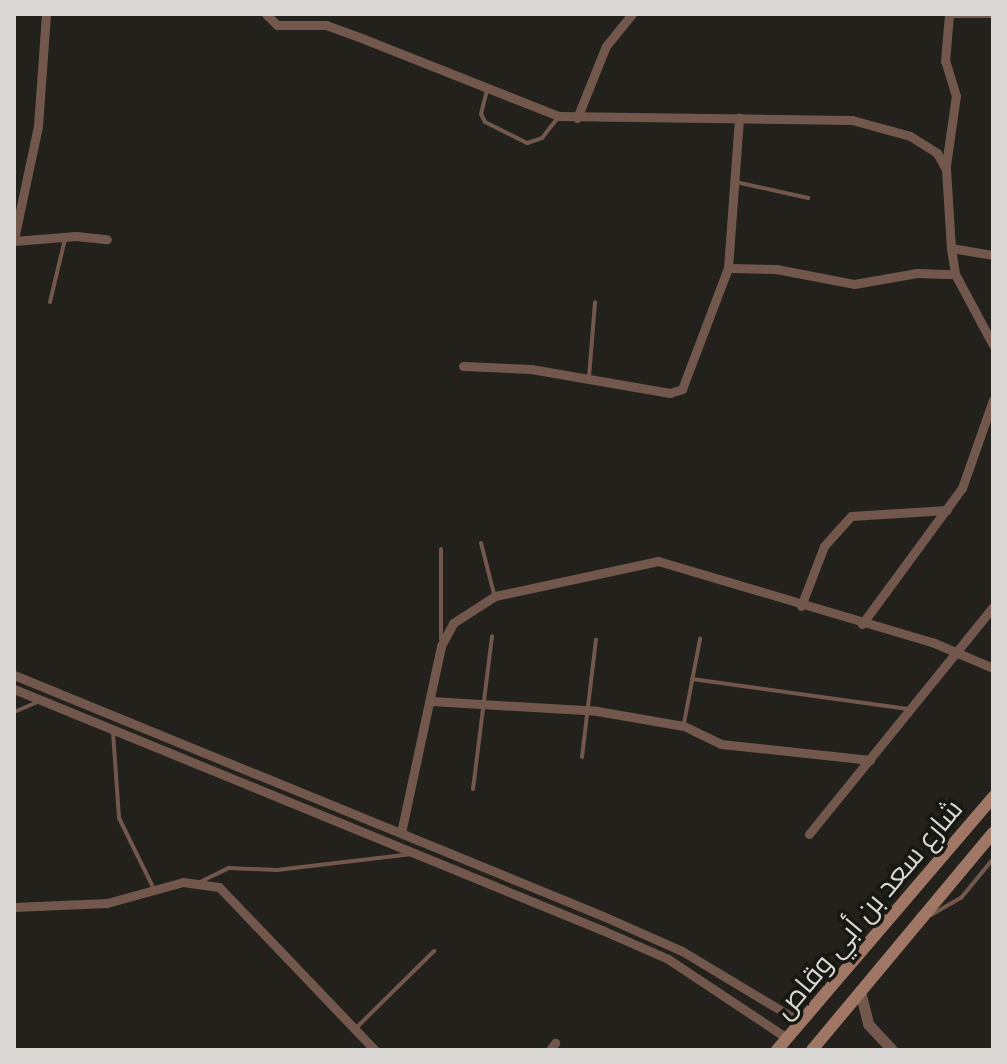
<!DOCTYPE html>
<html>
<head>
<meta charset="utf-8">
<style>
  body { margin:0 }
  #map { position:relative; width:1007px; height:1064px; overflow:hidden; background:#22211c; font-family:"Exo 2",Cairo,sans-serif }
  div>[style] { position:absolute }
  .service>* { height:4px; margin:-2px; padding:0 2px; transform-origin:2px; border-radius:2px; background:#72584c }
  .minor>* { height:9px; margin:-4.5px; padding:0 4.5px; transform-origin:4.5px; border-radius:4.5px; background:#72584c }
  .tertiary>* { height:11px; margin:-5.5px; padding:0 5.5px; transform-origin:5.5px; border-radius:5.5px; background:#72584c }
  .secondary>* { height:12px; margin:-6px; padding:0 6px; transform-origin:6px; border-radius:6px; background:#a07764 }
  span { translate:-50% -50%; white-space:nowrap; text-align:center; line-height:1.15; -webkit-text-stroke:7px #181813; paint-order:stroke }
  .street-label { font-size:28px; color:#d9d8d5 }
  .frame { position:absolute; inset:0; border:16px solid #d9d8d5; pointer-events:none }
</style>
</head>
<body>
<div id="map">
  <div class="service">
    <i style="left:952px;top:16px;width:41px"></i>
    <i style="left:487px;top:90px;width:25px;rotate:104deg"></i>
    <i style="left:481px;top:114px;width:9px;rotate:63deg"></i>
    <i style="left:485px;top:122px;width:47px;rotate:26.6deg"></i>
    <i style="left:527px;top:143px;width:16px;rotate:-18deg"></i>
    <i style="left:542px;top:138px;width:28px;rotate:-52deg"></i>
    <i style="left:736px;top:182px;width:74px;rotate:12.5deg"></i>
    <i style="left:50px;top:302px;width:65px;rotate:-76.6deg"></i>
    <i style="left:589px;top:377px;width:75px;rotate:-85.4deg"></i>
    <i style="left:481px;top:543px;width:53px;rotate:75.7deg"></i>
    <i style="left:441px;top:549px;width:90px;rotate:90deg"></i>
    <i style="left:692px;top:679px;width:218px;rotate:7.9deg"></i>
    <i style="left:14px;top:712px;width:25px;rotate:-23deg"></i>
    <i style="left:684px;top:723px;width:86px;rotate:-79.2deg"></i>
    <i style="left:113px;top:732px;width:86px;rotate:86deg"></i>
    <i style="left:119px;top:818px;width:77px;rotate:63.8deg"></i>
    <i style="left:582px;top:757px;width:118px;rotate:-83.2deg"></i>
    <i style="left:473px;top:789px;width:154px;rotate:-82.9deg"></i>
    <i style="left:202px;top:881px;width:30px;rotate:-26deg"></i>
    <i style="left:229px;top:868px;width:48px;rotate:2.4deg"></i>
    <i style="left:277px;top:870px;width:136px;rotate:-6.8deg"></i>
    <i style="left:931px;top:915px;width:34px;rotate:-30deg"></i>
    <i style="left:961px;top:898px;width:50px;rotate:-50.6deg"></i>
    <i style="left:356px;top:1028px;width:110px;rotate:-44.6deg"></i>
  </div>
  <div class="minor">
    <i style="left:266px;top:14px;width:16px;rotate:45deg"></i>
    <i style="left:277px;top:25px;width:49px"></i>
    <i style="left:326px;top:25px;width:35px;rotate:20deg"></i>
    <i style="left:359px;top:37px;width:215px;rotate:21.6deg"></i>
    <i style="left:559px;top:116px;width:293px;rotate:0.8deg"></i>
    <i style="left:852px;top:120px;width:60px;rotate:15.4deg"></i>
    <i style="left:910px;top:136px;width:32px;rotate:32deg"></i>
    <i style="left:937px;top:153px;width:18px;rotate:61deg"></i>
    <i style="left:946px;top:169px;width:79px;rotate:86.4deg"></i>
    <i style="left:951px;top:248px;width:43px;rotate:9.5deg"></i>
    <i style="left:577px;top:118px;width:78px;rotate:-68.1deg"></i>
    <i style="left:606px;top:46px;width:41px;rotate:-50.9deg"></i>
    <i style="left:946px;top:165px;width:70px;rotate:-81.8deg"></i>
    <i style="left:956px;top:96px;width:37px;rotate:-107deg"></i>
    <i style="left:945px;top:61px;width:47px;rotate:-85.1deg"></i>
    <i style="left:14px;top:239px;width:116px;rotate:-78deg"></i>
    <i style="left:38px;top:126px;width:112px;rotate:-85.9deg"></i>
    <i style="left:14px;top:241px;width:62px;rotate:-4.6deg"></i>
    <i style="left:76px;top:236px;width:31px;rotate:6deg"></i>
    <i style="left:951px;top:248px;width:26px;rotate:81deg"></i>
    <i style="left:955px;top:274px;width:81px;rotate:61.8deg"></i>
    <i style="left:728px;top:268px;width:48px;rotate:1.2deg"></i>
    <i style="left:776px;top:269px;width:79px;rotate:10.9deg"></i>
    <i style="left:854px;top:284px;width:64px;rotate:-9.9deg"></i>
    <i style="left:917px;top:273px;width:38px;rotate:2deg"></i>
    <i style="left:463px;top:366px;width:68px;rotate:2.5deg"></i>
    <i style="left:531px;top:369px;width:141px;rotate:9.8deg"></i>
    <i style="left:670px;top:393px;width:13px;rotate:-18deg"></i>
    <i style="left:682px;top:389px;width:129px;rotate:-69.2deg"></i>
    <i style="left:728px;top:268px;width:151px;rotate:-85.8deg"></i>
    <i style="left:801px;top:606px;width:64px;rotate:-69deg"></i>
    <i style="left:824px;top:546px;width:40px;rotate:-48deg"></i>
    <i style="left:851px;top:516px;width:96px;rotate:-3.6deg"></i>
    <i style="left:862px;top:624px;width:169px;rotate:-53.7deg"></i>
    <i style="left:962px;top:488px;width:93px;rotate:-70.6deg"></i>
    <i style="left:14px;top:675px;width:636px;rotate:22.25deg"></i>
    <i style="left:603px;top:916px;width:86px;rotate:23.9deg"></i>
    <i style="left:682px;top:951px;width:138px;rotate:31deg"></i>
    <i style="left:14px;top:689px;width:635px;rotate:22.29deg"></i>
    <i style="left:602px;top:930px;width:72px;rotate:23.7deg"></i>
    <i style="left:668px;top:959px;width:143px;rotate:33.6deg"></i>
    <i style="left:431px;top:701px;width:166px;rotate:3.4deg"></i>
    <i style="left:597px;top:711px;width:88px;rotate:9.8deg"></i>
    <i style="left:684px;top:726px;width:41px;rotate:25.9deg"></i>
    <i style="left:721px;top:744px;width:150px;rotate:6.1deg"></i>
    <i style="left:401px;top:833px;width:191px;rotate:-77.9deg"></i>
    <i style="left:441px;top:646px;width:26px;rotate:-62deg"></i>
    <i style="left:453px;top:623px;width:50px;rotate:-32.7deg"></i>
    <i style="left:495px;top:596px;width:167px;rotate:-12.1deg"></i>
    <i style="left:658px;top:561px;width:286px;rotate:16.5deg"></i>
    <i style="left:932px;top:642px;width:66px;rotate:23.1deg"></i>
    <i style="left:809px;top:834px;width:292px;rotate:-51deg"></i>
    <i style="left:14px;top:907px;width:93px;rotate:-2.5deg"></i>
    <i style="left:107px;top:903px;width:79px;rotate:-15.4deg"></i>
    <i style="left:183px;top:882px;width:36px;rotate:8deg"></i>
    <i style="left:219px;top:887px;width:226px;rotate:46.3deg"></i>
    <i style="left:550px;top:1050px;width:9px;rotate:-54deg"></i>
  </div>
  <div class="tertiary">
    <i style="left:860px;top:991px;width:34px;rotate:76deg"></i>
    <i style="left:868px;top:1024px;width:35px;rotate:47deg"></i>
  </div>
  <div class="secondary">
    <i style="left:777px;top:1050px;width:333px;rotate:-49.5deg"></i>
    <i style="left:812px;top:1050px;width:283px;rotate:-50.2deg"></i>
  </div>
  <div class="street-label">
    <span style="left:867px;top:908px;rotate:-50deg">شارع سعد بن أبي وقاص</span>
  </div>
  <div class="frame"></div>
</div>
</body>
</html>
